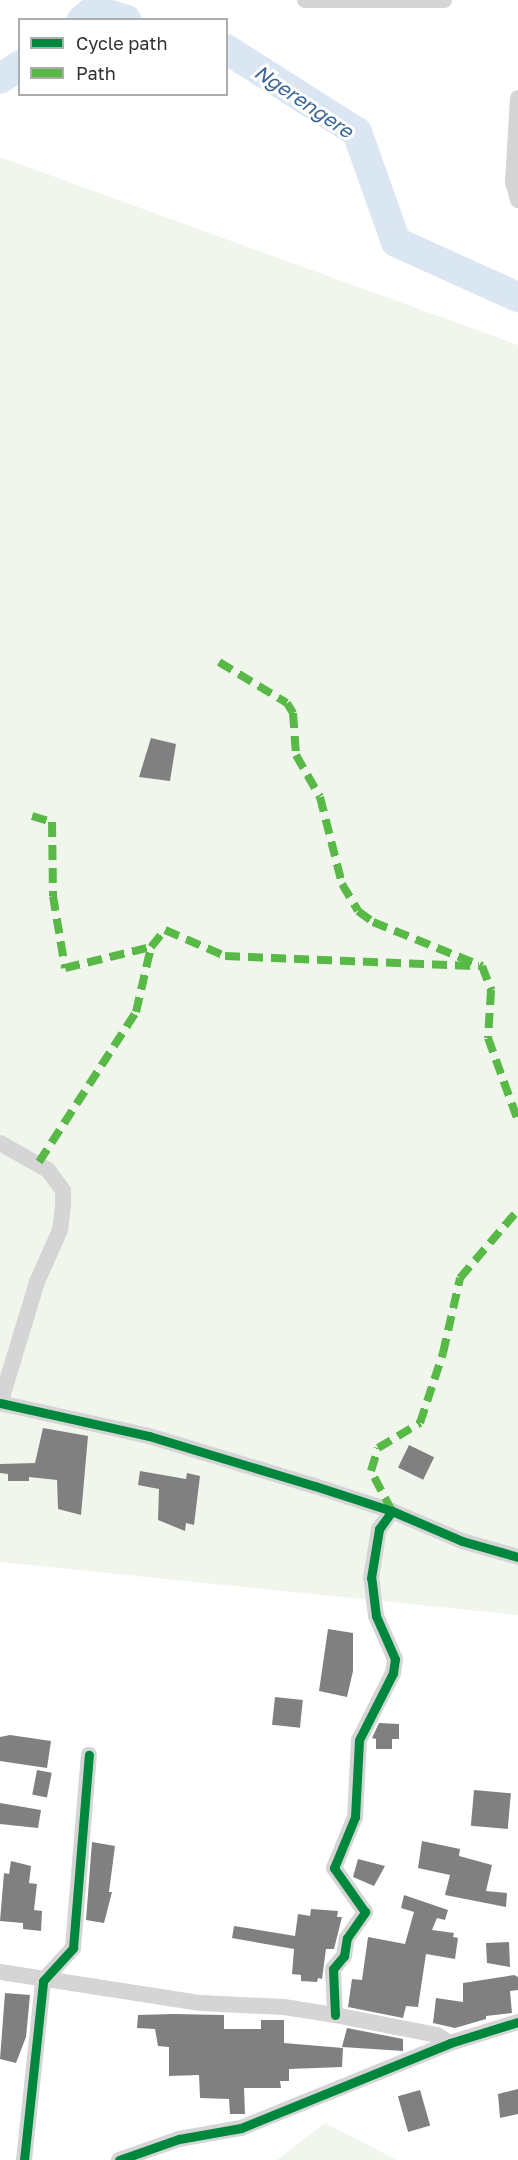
<!DOCTYPE html>
<html>
<head>
<meta charset="utf-8">
<style>
  body { margin:0 }
  #map { position:relative; width:518px; height:2160px; overflow:hidden; background:#fff; font-family:"Golos Text",sans-serif }
  div>[style] { position:absolute }
  .green>* { inset:0; background:#f1f6ed }
  .river>* { height:30px; margin:-15px; padding:0 15px; transform-origin:15px; border-radius:15px; background:#dbe6f3 }
  .building>* { inset:0; background:#808080; transform-origin:0 0 }
  .minor>* { height:16px; margin:-8px; padding:0 8px; transform-origin:8px; border-radius:8px; background:#d5d5d5 }
  .quiet>* { height:8px; margin-top:-4px; transform-origin:0; background:repeating-linear-gradient(90deg,#58b947 0 15px,transparent 0 23px) }
  .cycleway>* { height:9px; margin:-4.5px; padding:0 4.5px; transform-origin:4.5px; border-radius:4.5px; background:#00873e }
  span { translate:-50% -50%; white-space:nowrap; text-align:center; line-height:1.15; -webkit-text-stroke:6px #fff; paint-order:stroke }
  .water-label { font-size:20px; color:#3b6896; font-style:italic }
  .legend { position:absolute; left:18px; top:18px; width:210px; height:78px; box-sizing:border-box; background:#fff; border:2px solid #adadad; margin:0; padding:8px 10px; list-style:none; font-size:18px; color:#313131 }
  .legend li { display:flex; align-items:center; gap:12px; height:30px }
  .legend b { width:30px; border:2px solid #adadad }
</style>
</head>
<body>
<div id="map">
  <div class="green">
    <i style="clip-path:polygon(0 157px,518px 345px,518px 1615px,0 1562px)"></i>
    <i style="clip-path:polygon(325px 2123px,397px 2160px,277px 2160px)"></i>
  </div>
  <div class="river">
    <i style="left:82px;top:20px;width:16px;rotate:-40deg"></i>
    <i style="left:94px;top:10px;width:34px;rotate:17deg"></i>
    <i style="left:226px;top:49px;width:155px;rotate:32.4deg"></i>
    <i style="left:357px;top:132px;width:117px;rotate:70.5deg"></i>
    <i style="left:396px;top:242px;width:134px;rotate:24.3deg"></i>
    <i style="left:0;top:79px;width:24px;rotate:-35deg"></i>
  </div>
  <div class="building">
    <i style="clip-path:polygon(151px 738px,176px 744px,170px 781px,139px 777px)"></i>
    <i style="clip-path:polygon(43px 1428px,88px 1436px,81px 1515px,58px 1509px,57px 1480px,29px 1477px,29px 1481px,8px 1481px,8px 1474px,0 1473px,0 1464px,35px 1463px)"></i>
    <i style="left:409px;top:1445px;width:28px;height:25px;rotate:26deg"></i>
    <i style="clip-path:polygon(140px 1471px,186px 1479px,187px 1473px,200px 1476px,194px 1525px,186px 1523px,185px 1531px,158px 1520px,159px 1489px,138px 1485px)"></i>
    <i style="clip-path:polygon(328px 1629px,353px 1633px,353px 1671px,347px 1697px,319px 1691px)"></i>
    <i style="left:275px;top:1697px;width:28px;height:28px;rotate:6deg"></i>
    <i style="clip-path:polygon(379px 1723px,399px 1724px,399px 1739px,392px 1739px,392px 1749px,376px 1749px,376px 1739px,372px 1738px)"></i>
    <i style="clip-path:polygon(10px 1735px,51px 1741px,47px 1768px,0 1761px,0 1737px)"></i>
    <i style="left:37px;top:1770px;width:15px;height:25px;rotate:11deg"></i>
    <i style="left:474px;top:1790px;width:37px;height:36px;rotate:5deg"></i>
    <i style="clip-path:polygon(0 1803px,41px 1810px,38px 1828px,0 1824px)"></i>
    <i style="clip-path:polygon(422px 1841px,460px 1849px,459px 1856px,492px 1865px,486px 1891px,507px 1893px,506px 1907px,445px 1895px,450px 1875px,418px 1868px)"></i>
    <i style="clip-path:polygon(92px 1842px,115px 1846px,109px 1892px,112px 1892px,104px 1923px,86px 1920px)"></i>
    <i style="clip-path:polygon(358px 1859px,385px 1866px,374px 1886px,353px 1877px)"></i>
    <i style="clip-path:polygon(11px 1861px,31px 1866px,29px 1883px,37px 1884px,34px 1910px,42px 1911px,41px 1931px,23px 1929px,23px 1923px,0 1921px,4px 1873px,9px 1874px)"></i>
    <i style="clip-path:polygon(404px 1895px,448px 1910px,445px 1920px,437px 1918px,432px 1930px,454px 1933px,453px 1937px,458px 1938px,455px 1959px,426px 1954px,418px 2007px,406px 2006px,403px 2018px,348px 2007px,352px 1979px,362px 1980px,368px 1937px,405px 1944px,414px 1912px,401px 1908px)"></i>
    <i style="clip-path:polygon(311px 1909px,338px 1911px,337px 1917px,342px 1917px,334px 1949px,326px 1949px,322px 1979px,318px 1978px,317px 1982px,301px 1981px,301px 1975px,292px 1974px,294px 1949px,232px 1938px,234px 1926px,295px 1936px,298px 1914px,310px 1916px)"></i>
    <i style="clip-path:polygon(509px 1942px,510px 1967px,487px 1963px,486px 1943px)"></i>
    <i style="clip-path:polygon(514px 1975px,518px 1977px,518px 1990px,510px 1991px,512px 2013px,486px 2016px,486px 2019px,455px 2028px,433px 2023px,436px 1998px,463px 2002px,463px 1983px)"></i>
    <i style="clip-path:polygon(5px 1993px,30px 1995px,26px 2037px,16px 2063px,0 2059px)"></i>
    <i style="clip-path:polygon(173px 2014px,224px 2015px,224px 2029px,261px 2029px,261px 2020px,284px 2020px,284px 2043px,343px 2048px,342px 2067px,289px 2069px,289px 2081px,280px 2081px,281px 2088px,244px 2088px,245px 2114px,230px 2114px,229px 2099px,200px 2098px,199px 2075px,169px 2076px,169px 2047px,158px 2046px,155px 2029px,137px 2028px,138px 2015px)"></i>
    <i style="clip-path:polygon(347px 2028px,403px 2039px,403px 2051px,342px 2047px)"></i>
    <i style="clip-path:polygon(518px 2089px,518px 2114px,500px 2118px,498px 2094px)"></i>
    <i style="left:420px;top:2090px;width:37px;height:23px;rotate:74deg"></i>
  </div>
  <div class="minor">
    <i style="left:305px;top:0;width:139px"></i>
    <i style="left:518px;top:98px;width:84px;rotate:93.4deg"></i>
    <i style="left:513px;top:182px;width:19px;rotate:74deg"></i>
    <i style="left:0;top:1143px;width:55px;rotate:29.4deg"></i>
    <i style="left:48px;top:1170px;width:26px;rotate:54deg"></i>
    <i style="left:63px;top:1191px;width:15px;rotate:90deg"></i>
    <i style="left:63px;top:1206px;width:24px;rotate:97deg"></i>
    <i style="left:60px;top:1230px;width:57px;rotate:113.9deg"></i>
    <i style="left:37px;top:1282px;width:127px;rotate:106.9deg"></i>
    <i style="left:0;top:1403px;width:153px;rotate:12.5deg"></i>
    <i style="left:149px;top:1436px;width:173px;rotate:16.8deg"></i>
    <i style="left:315px;top:1486px;width:81px;rotate:18deg"></i>
    <i style="left:392px;top:1511px;width:76px;rotate:23.2deg"></i>
    <i style="left:462px;top:1541px;width:58px;rotate:15.9deg"></i>
    <i style="left:0;top:1972px;width:203px;rotate:8.8deg"></i>
    <i style="left:201px;top:2003px;width:83px;rotate:2.8deg"></i>
    <i style="left:284px;top:2007px;width:52px;rotate:8.9deg"></i>
    <i style="left:335px;top:2015px;width:104px;rotate:11.1deg"></i>
    <i style="left:437px;top:2035px;width:15px;rotate:32deg"></i>
    <i style="left:335px;top:2015px;width:46px;rotate:-92.5deg"></i>
    <i style="left:333px;top:1969px;width:17px;rotate:-50deg"></i>
    <i style="left:344px;top:1956px;width:18px;rotate:-81deg"></i>
    <i style="left:347px;top:1938px;width:32px;rotate:-55deg"></i>
    <i style="left:365px;top:1912px;width:54px;rotate:-125.2deg"></i>
    <i style="left:334px;top:1868px;width:55px;rotate:-67.6deg"></i>
    <i style="left:355px;top:1817px;width:77px;rotate:-87deg"></i>
    <i style="left:359px;top:1740px;width:75px;rotate:-63.1deg"></i>
    <i style="left:393px;top:1673px;width:14px;rotate:-82deg"></i>
    <i style="left:395px;top:1659px;width:47px;rotate:-113.8deg"></i>
    <i style="left:376px;top:1616px;width:38px;rotate:-97deg"></i>
    <i style="left:371px;top:1578px;width:50px;rotate:-80.7deg"></i>
    <i style="left:379px;top:1529px;width:22px;rotate:-54deg"></i>
    <i style="left:24px;top:2160px;width:180px;rotate:-83.9deg"></i>
    <i style="left:43px;top:1981px;width:45px;rotate:-47.7deg"></i>
    <i style="left:73px;top:1948px;width:194px;rotate:-85.3deg"></i>
    <i style="left:119px;top:2160px;width:64px;rotate:-19.3deg"></i>
    <i style="left:179px;top:2139px;width:63px;rotate:-10.1deg"></i>
    <i style="left:241px;top:2128px;width:226px;rotate:-22.1deg"></i>
    <i style="left:450px;top:2043px;width:71px;rotate:-17.2deg"></i>
  </div>
  <div class="quiet">
    <i style="left:219px;top:662px;width:79px;rotate:31.1deg"></i>
    <i style="left:287px;top:703px;width:12px;rotate:59deg"></i>
    <i style="left:293px;top:713px;width:42px;rotate:85.9deg"></i>
    <i style="left:296px;top:755px;width:48px;rotate:60.3deg"></i>
    <i style="left:320px;top:797px;width:90px;rotate:75.8deg"></i>
    <i style="left:342px;top:884px;width:31px;rotate:59deg"></i>
    <i style="left:358px;top:911px;width:19px;rotate:36deg"></i>
    <i style="left:373px;top:922px;width:118px;rotate:22deg"></i>
    <i style="left:482px;top:966px;width:26px;rotate:69deg"></i>
    <i style="left:491px;top:990px;width:48px;rotate:93.6deg"></i>
    <i style="left:488px;top:1038px;width:88px;rotate:70.1deg"></i>
    <i style="left:32px;top:816px;width:21px;rotate:17deg"></i>
    <i style="left:52px;top:822px;width:74px;rotate:89.2deg"></i>
    <i style="left:53px;top:896px;width:73px;rotate:80.5deg"></i>
    <i style="left:65px;top:968px;width:89px;rotate:-13.7deg"></i>
    <i style="left:39px;top:1162px;width:179px;rotate:-57.1deg"></i>
    <i style="left:136px;top:1012px;width:67px;rotate:-77deg"></i>
    <i style="left:151px;top:947px;width:22px;rotate:-51deg"></i>
    <i style="left:165px;top:930px;width:65px;rotate:23.4deg"></i>
    <i style="left:225px;top:956px;width:254px;rotate:2.3deg"></i>
    <i style="left:392px;top:1511px;width:45px;rotate:-117.7deg"></i>
    <i style="left:371px;top:1471px;width:24px;rotate:-73deg"></i>
    <i style="left:378px;top:1448px;width:49px;rotate:-30.8deg"></i>
    <i style="left:420px;top:1423px;width:74px;rotate:-71.8deg"></i>
    <i style="left:443px;top:1353px;width:77px;rotate:-77.2deg"></i>
    <i style="left:460px;top:1278px;width:89px;rotate:-49.5deg"></i>
  </div>
  <div class="cycleway">
    <i style="left:0;top:1403px;width:153px;rotate:12.5deg"></i>
    <i style="left:149px;top:1436px;width:173px;rotate:16.8deg"></i>
    <i style="left:315px;top:1486px;width:81px;rotate:18deg"></i>
    <i style="left:392px;top:1511px;width:76px;rotate:23.2deg"></i>
    <i style="left:462px;top:1541px;width:58px;rotate:15.9deg"></i>
    <i style="left:335px;top:2015px;width:46px;rotate:-92.5deg"></i>
    <i style="left:333px;top:1969px;width:17px;rotate:-50deg"></i>
    <i style="left:344px;top:1956px;width:18px;rotate:-81deg"></i>
    <i style="left:347px;top:1938px;width:32px;rotate:-55deg"></i>
    <i style="left:365px;top:1912px;width:54px;rotate:-125.2deg"></i>
    <i style="left:334px;top:1868px;width:55px;rotate:-67.6deg"></i>
    <i style="left:355px;top:1817px;width:77px;rotate:-87deg"></i>
    <i style="left:359px;top:1740px;width:75px;rotate:-63.1deg"></i>
    <i style="left:393px;top:1673px;width:14px;rotate:-82deg"></i>
    <i style="left:395px;top:1659px;width:47px;rotate:-113.8deg"></i>
    <i style="left:376px;top:1616px;width:38px;rotate:-97deg"></i>
    <i style="left:371px;top:1578px;width:50px;rotate:-80.7deg"></i>
    <i style="left:379px;top:1529px;width:22px;rotate:-54deg"></i>
    <i style="left:24px;top:2160px;width:180px;rotate:-83.9deg"></i>
    <i style="left:43px;top:1981px;width:45px;rotate:-47.7deg"></i>
    <i style="left:73px;top:1948px;width:194px;rotate:-85.3deg"></i>
    <i style="left:119px;top:2160px;width:64px;rotate:-19.3deg"></i>
    <i style="left:179px;top:2139px;width:63px;rotate:-10.1deg"></i>
    <i style="left:241px;top:2128px;width:226px;rotate:-22.1deg"></i>
    <i style="left:450px;top:2043px;width:71px;rotate:-17.2deg"></i>
  </div>
  <div class="water-label">
    <span style="left:304px;top:101px;rotate:34deg">Ngerengere</span>
  </div>
  <ul class="legend">
  <li><b style="height:8px;background:#00873e"></b>Cycle path</li>
  <li><b style="height:8px;background:#58b947"></b>Path</li>
  </ul>
</div>
</body>
</html>
